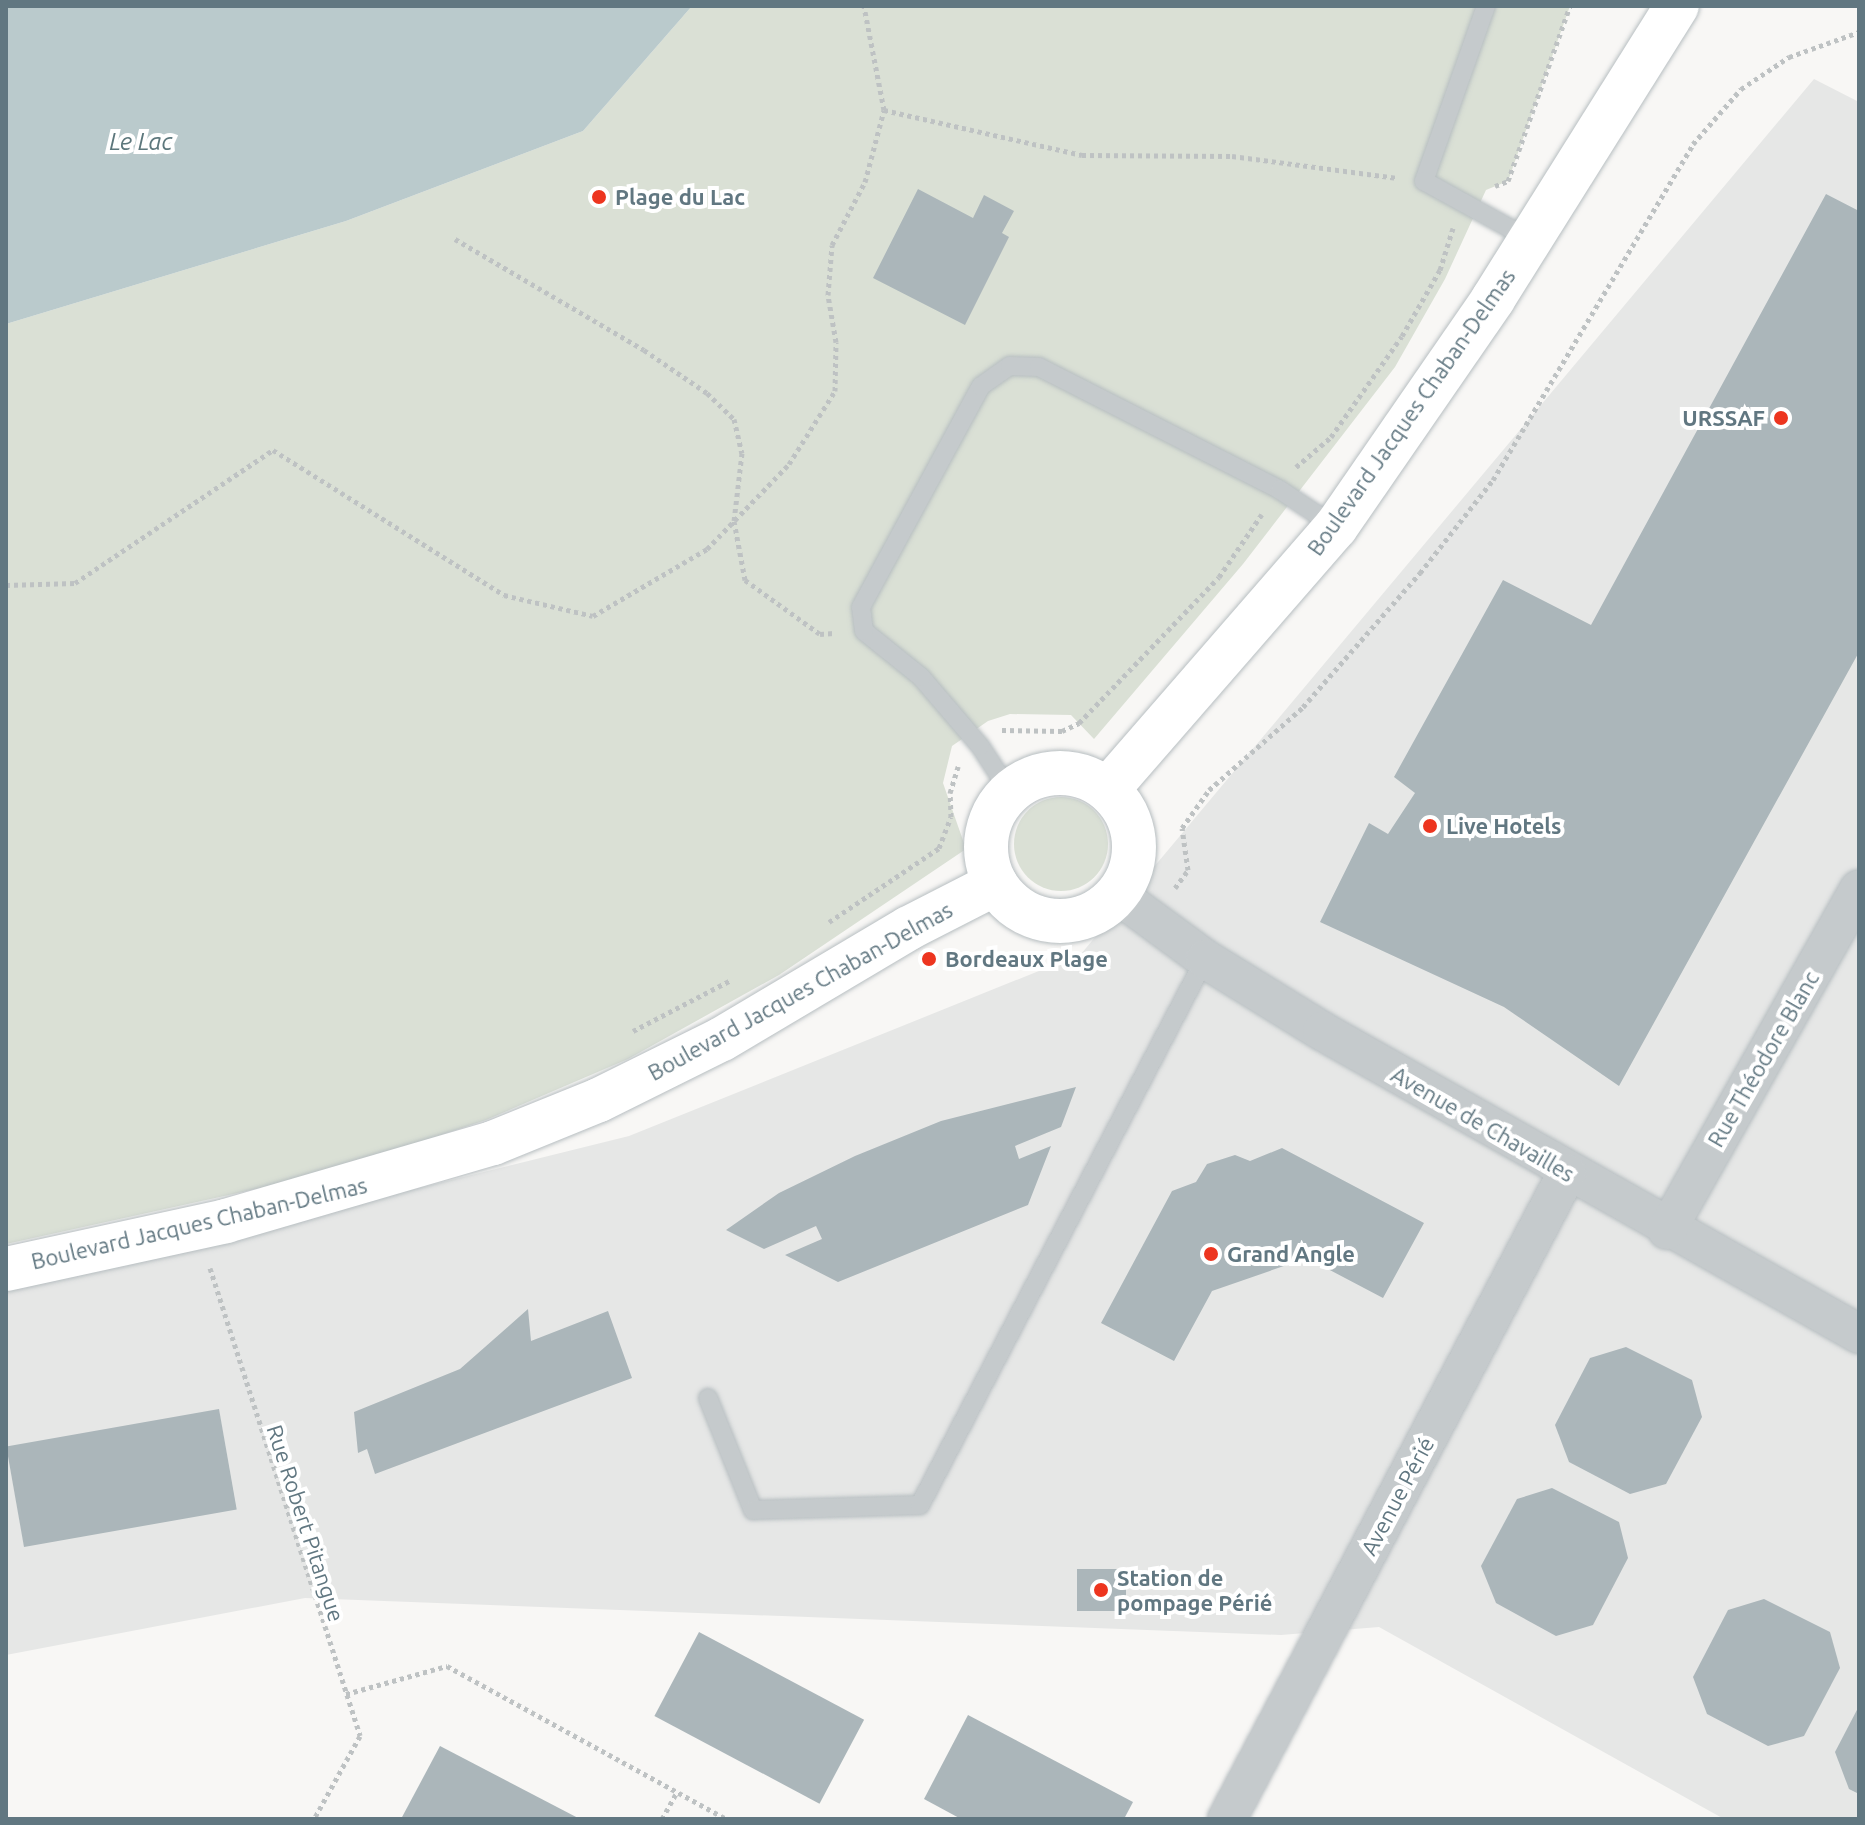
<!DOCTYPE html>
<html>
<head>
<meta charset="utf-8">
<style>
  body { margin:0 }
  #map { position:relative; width:1865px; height:1825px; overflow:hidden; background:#f8f7f5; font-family:Ubuntu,sans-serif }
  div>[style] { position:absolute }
  .built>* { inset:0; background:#e6e7e6 }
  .green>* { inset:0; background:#dae0d5 }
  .round { border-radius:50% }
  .water>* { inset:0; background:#bacacc }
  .building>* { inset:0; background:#abb6ba; transform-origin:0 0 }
  .path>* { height:5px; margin-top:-2.5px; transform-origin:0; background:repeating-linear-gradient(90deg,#bec2c3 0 4px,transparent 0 8px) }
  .roads { filter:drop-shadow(0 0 2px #b7bec1) drop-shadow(0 0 2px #b7bec1) }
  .lane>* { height:18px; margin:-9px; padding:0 9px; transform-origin:9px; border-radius:9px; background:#c5cacc }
  .street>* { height:38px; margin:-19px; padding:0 19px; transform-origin:19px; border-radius:19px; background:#c5cacc }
  .secondary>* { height:44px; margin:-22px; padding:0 22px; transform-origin:22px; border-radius:22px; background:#fff }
  .secondary>.ring { margin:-22px; padding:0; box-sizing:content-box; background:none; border:44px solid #fff; border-radius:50% }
  .dots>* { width:22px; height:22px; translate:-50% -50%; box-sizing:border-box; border:4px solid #fff; border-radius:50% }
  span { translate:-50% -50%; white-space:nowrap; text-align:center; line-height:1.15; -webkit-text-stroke:8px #fff; paint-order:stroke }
  .poi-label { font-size:22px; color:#617781; font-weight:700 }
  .left { translate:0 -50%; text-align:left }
  .right { translate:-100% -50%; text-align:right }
  .street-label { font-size:22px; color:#617781 }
  .water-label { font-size:24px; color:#5c777c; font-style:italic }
  .frame { position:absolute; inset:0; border:8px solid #617781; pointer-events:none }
</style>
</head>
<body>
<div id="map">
  <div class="built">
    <i style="clip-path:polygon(1814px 79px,1859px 102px,1859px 1819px,1724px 1819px,1379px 1627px,1281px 1635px,305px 1598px,6px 1655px,6px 1290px,629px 1136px,1081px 954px)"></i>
  </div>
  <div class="green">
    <i style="clip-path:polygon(692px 6px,1570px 6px,1508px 181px,1486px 190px,1445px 279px,1395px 367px,1243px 564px,1094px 739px,1071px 715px,1010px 714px,988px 721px,952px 746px,943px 783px,966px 849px,779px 975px,628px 1059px,486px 1120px,324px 1174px,6px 1244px,6px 324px,346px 221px,583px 131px)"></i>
    <i class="round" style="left:1014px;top:797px;width:94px;height:94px"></i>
  </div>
  <div class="water">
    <i style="clip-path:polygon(6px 6px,692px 6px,583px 131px,346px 221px,6px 324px)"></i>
  </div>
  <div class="building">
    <i style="clip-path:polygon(918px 189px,973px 218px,984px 195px,1014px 211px,1002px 233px,1009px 237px,965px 325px,873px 278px)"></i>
    <i style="clip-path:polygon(1826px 194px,1859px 211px,1859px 652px,1619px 1086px,1504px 1007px,1320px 922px,1369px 823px,1388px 834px,1415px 793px,1394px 777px,1503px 580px,1591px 625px)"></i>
    <i style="clip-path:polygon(1076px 1087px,1061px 1127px,1015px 1146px,1019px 1159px,1051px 1146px,1028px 1205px,838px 1282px,785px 1255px,822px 1239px,816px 1226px,764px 1249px,726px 1230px,779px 1193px,855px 1156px,941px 1121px)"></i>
    <i style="clip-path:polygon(1282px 1148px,1424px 1223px,1383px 1298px,1307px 1258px,1212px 1291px,1174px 1361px,1101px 1323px,1172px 1191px,1196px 1182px,1207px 1164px,1235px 1155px,1250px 1161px)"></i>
    <i style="clip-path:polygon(528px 1309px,531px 1341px,608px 1311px,632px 1378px,375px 1474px,367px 1449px,358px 1453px,354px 1412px,460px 1369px)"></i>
    <i style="clip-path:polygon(1626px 1347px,1692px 1380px,1702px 1417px,1666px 1484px,1630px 1494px,1569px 1462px,1555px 1425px,1590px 1358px)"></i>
    <i style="left:219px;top:1409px;width:102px;height:216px;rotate:80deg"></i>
    <i style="clip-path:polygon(1552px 1488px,1619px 1522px,1628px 1558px,1593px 1625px,1556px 1636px,1496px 1603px,1481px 1566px,1517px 1499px)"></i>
    <i style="left:1077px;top:1569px;width:49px;height:42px"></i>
    <i style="clip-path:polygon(1764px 1599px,1830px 1632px,1840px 1668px,1804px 1736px,1768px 1746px,1707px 1714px,1693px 1677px,1728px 1610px)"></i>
    <i style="left:699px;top:1632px;width:187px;height:95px;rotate:28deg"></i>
    <i style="clip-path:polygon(1859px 1706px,1859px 1794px,1849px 1789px,1835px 1752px)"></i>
    <i style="clip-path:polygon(968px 1715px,1133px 1802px,1124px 1819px,961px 1819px,924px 1799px)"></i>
    <i style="clip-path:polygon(440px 1746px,580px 1819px,401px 1819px)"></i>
  </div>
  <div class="path">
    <i style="left:884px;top:110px;width:203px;rotate:12.8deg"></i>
    <i style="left:1082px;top:155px;width:150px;rotate:0.4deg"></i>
    <i style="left:1232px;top:156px;width:165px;rotate:7.6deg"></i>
    <i style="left:1495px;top:186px;width:14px;rotate:-21deg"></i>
    <i style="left:1508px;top:181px;width:186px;rotate:-70.5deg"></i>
    <i style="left:455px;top:239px;width:219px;rotate:30.4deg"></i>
    <i style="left:644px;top:350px;width:76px;rotate:34.3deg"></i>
    <i style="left:707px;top:393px;width:37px;rotate:44deg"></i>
    <i style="left:734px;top:419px;width:35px;rotate:77deg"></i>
    <i style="left:742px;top:453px;width:68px;rotate:96.7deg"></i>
    <i style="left:734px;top:521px;width:60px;rotate:79.4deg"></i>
    <i style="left:745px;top:580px;width:92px;rotate:35.8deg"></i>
    <i style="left:820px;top:634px;width:14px;rotate:-4deg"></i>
    <i style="left:1296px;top:467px;width:46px;rotate:-40.6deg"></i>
    <i style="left:1331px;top:437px;width:123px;rotate:-54.9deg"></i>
    <i style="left:1402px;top:336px;width:76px;rotate:-60.1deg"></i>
    <i style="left:1440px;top:270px;width:44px;rotate:-72.8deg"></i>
    <i style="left:6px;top:585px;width:69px;rotate:-1.7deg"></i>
    <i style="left:75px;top:583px;width:239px;rotate:-33.9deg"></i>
    <i style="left:273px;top:450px;width:273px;rotate:32.1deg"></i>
    <i style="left:504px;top:595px;width:91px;rotate:13.3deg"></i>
    <i style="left:593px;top:616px;width:132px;rotate:-30.4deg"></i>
    <i style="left:707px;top:549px;width:118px;rotate:-46deg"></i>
    <i style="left:789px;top:464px;width:86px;rotate:-57.8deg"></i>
    <i style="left:835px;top:391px;width:49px;rotate:-88.8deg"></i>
    <i style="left:836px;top:342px;width:48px;rotate:-99.7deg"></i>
    <i style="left:828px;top:295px;width:50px;rotate:-85.4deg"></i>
    <i style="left:832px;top:245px;width:71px;rotate:-62.4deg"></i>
    <i style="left:865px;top:182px;width:74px;rotate:-75.2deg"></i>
    <i style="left:884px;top:110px;width:106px;rotate:-100.9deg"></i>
    <i style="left:1002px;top:730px;width:60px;rotate:1deg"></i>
    <i style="left:1062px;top:731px;width:19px;rotate:-25deg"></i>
    <i style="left:1079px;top:723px;width:202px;rotate:-46.2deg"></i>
    <i style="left:1219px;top:577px;width:76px;rotate:-55.7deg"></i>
    <i style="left:1175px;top:888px;width:22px;rotate:-54deg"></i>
    <i style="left:1188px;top:870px;width:42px;rotate:-98.1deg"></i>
    <i style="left:1182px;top:828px;width:47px;rotate:-54.6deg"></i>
    <i style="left:1209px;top:790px;width:125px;rotate:-41.4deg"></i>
    <i style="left:1303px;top:707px;width:178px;rotate:-48.9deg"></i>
    <i style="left:1420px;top:573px;width:118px;rotate:-51.9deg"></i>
    <i style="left:1493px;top:480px;width:391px;rotate:-59.2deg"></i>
    <i style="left:1693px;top:144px;width:73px;rotate:-48.9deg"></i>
    <i style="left:1741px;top:89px;width:58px;rotate:-33.7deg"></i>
    <i style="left:1789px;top:57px;width:74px;rotate:-19.7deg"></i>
    <i style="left:829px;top:922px;width:133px;rotate:-33.9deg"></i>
    <i style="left:939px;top:848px;width:33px;rotate:-69deg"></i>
    <i style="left:951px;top:817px;width:24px;rotate:-92deg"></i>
    <i style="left:950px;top:793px;width:28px;rotate:-73deg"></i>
    <i style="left:633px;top:1031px;width:110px;rotate:-27.5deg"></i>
    <i style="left:210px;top:1268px;width:491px;rotate:72.2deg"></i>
    <i style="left:360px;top:1736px;width:95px;rotate:119deg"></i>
    <i style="left:346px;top:1694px;width:105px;rotate:-15.5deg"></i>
    <i style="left:447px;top:1666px;width:319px;rotate:28.7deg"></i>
    <i style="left:662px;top:1819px;width:31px;rotate:-61deg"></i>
  </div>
  <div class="roads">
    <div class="lane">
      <i style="left:1486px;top:6px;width:186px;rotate:109.5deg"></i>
      <i style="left:1424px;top:181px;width:120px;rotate:28.9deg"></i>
      <i style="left:1010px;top:792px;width:55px;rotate:-123.1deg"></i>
      <i style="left:980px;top:746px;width:91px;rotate:-130.5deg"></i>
      <i style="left:921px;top:677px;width:73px;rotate:-141.1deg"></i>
      <i style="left:864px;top:631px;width:24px;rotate:-97deg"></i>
      <i style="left:861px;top:607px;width:251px;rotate:-61.5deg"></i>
      <i style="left:981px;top:386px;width:35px;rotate:-35deg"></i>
      <i style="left:1010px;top:366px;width:29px;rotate:2deg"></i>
      <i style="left:1039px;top:367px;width:271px;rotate:27deg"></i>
      <i style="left:1280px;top:490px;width:67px;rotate:33.5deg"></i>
      <i style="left:708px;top:1398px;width:121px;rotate:68.1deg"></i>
      <i style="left:753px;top:1510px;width:167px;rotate:-1.7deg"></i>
      <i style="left:920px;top:1505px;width:616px;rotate:-62.44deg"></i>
    </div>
    <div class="street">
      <i style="left:1118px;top:895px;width:108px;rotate:36.3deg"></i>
      <i style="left:1205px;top:959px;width:137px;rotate:31.6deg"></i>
      <i style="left:1322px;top:1031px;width:617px;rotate:29.43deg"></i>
      <i style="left:1667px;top:1230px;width:391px;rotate:-60.6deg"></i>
      <i style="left:1227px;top:1819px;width:730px;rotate:-62.24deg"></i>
    </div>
    <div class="secondary">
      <i class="ring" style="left:986px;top:773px;width:104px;height:104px"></i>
      <i style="left:1108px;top:789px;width:347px;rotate:-49deg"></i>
      <i style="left:1336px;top:527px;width:277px;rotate:-55.4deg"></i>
      <i style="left:1493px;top:299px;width:346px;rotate:-57.9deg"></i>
      <i style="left:6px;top:1269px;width:225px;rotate:-12.3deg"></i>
      <i style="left:226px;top:1221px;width:278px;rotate:-16.3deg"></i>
      <i style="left:493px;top:1143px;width:114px;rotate:-22.1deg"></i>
      <i style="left:599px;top:1100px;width:137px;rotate:-26.4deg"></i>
      <i style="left:722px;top:1039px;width:217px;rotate:-30.7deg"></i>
      <i style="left:909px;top:928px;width:97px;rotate:-27.1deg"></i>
    </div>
  </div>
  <div class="dots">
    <i style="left:599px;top:197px;background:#ed351f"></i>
    <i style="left:1781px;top:418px;background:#ed351f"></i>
    <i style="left:1430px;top:826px;background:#ed351f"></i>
    <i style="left:929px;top:959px;background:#ed351f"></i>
    <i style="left:1211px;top:1254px;background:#ed351f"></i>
    <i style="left:1101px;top:1590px;background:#ed351f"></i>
  </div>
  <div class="poi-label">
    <span class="left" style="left:615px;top:197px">Plage du Lac</span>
    <span class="right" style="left:1765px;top:418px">URSSAF</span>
    <span class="left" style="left:1446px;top:826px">Live Hotels</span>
    <span class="left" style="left:945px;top:959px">Bordeaux Plage</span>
    <span class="left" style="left:1227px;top:1254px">Grand Angle</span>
    <span class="left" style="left:1117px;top:1590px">Station de<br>pompage Périé</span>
  </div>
  <div class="street-label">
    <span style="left:1411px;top:412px;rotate:-55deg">Boulevard Jacques Chaban-Delmas</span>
    <span style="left:800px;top:991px;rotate:-29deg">Boulevard Jacques Chaban-Delmas</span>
    <span style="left:1763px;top:1059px;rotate:-60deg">Rue Théodore Blanc</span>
    <span style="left:1483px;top:1124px;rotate:30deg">Avenue de Chavailles</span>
    <span style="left:199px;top:1223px;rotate:-13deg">Boulevard Jacques Chaban-Delmas</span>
    <span style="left:1397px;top:1496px;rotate:-62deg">Avenue Périé</span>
    <span style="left:306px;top:1523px;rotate:72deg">Rue Robert Pitangue</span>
  </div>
  <div class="water-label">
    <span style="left:141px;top:142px">Le Lac</span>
  </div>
  <div class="frame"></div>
</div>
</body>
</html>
